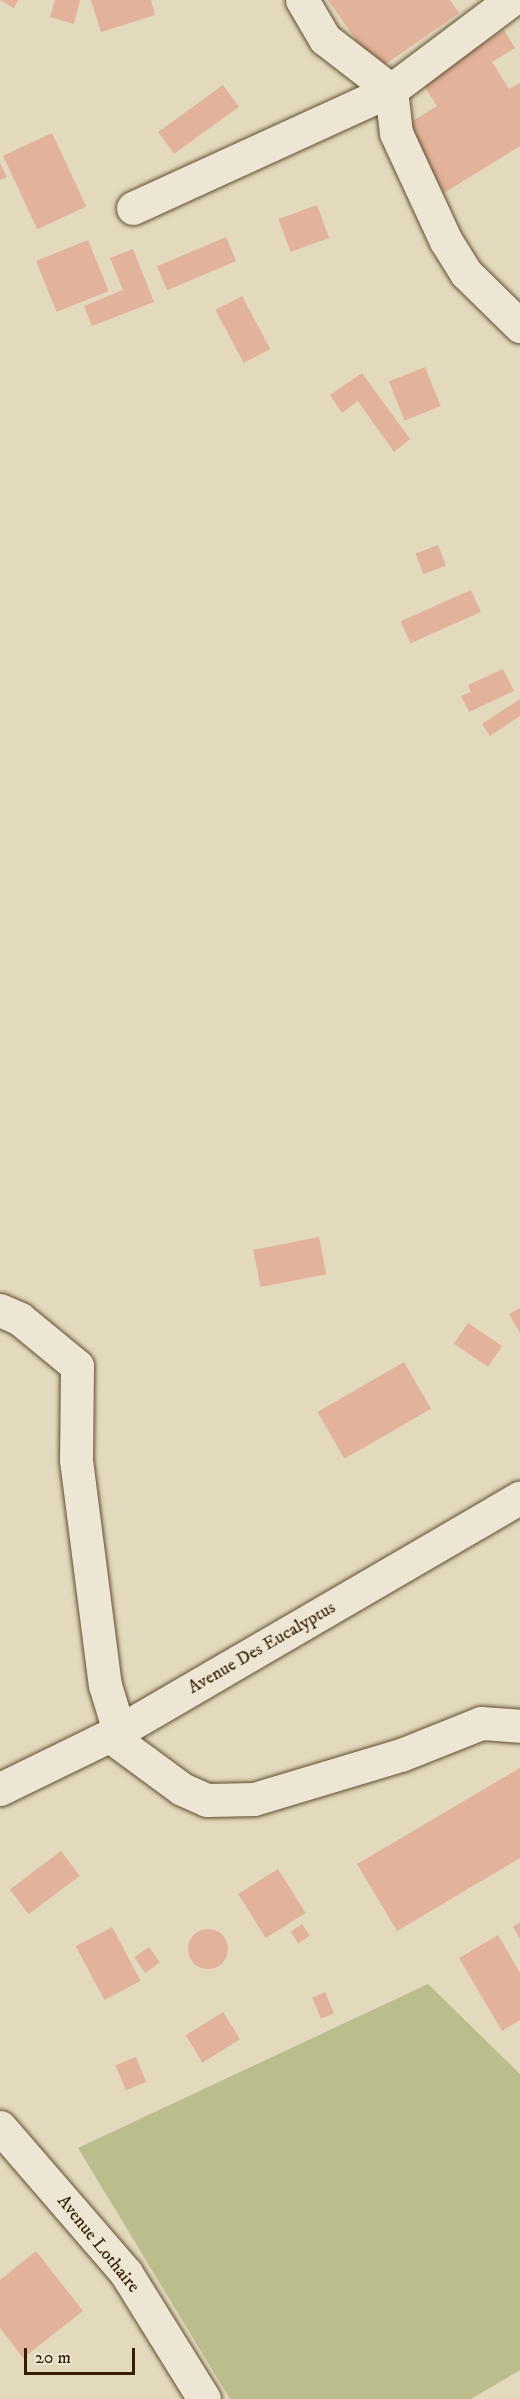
<!DOCTYPE html>
<html>
<head>
<meta charset="utf-8">
<style>
  body { margin:0 }
  #map { position:relative; width:520px; height:2399px; overflow:hidden; background:#e3d9bd; font-family:"IM FELL DW Pica",serif }
  div>[style] { position:absolute }
  .green>* { inset:0; background:#bbbd8c }
  .building>* { inset:0; background:#e2b29b; transform-origin:0 0 }
  .round { border-radius:50% }
  .roads { filter:drop-shadow(0 0 2px #604e2f) drop-shadow(0 0 2px #604e2f) }
  .street>* { height:33px; margin:-16.5px; padding:0 16.5px; transform-origin:16.5px; border-radius:16.5px; background:#ede6d4 }
  .secondary>* { height:33px; margin:-16.5px; padding:0 16.5px; transform-origin:16.5px; border-radius:16.5px; background:#ede6d4 }
  span { translate:-50% -50%; white-space:nowrap; text-align:center; line-height:1.15; -webkit-text-stroke:5px #ede6d4; paint-order:stroke }
  .street-label { font-size:18px; color:#351f00 }
  .scale { position:absolute; left:24px; top:2348px; width:111px; height:27px; box-sizing:border-box; border:3px solid #351f00; border-top:0; padding-left:8px; font-size:18px; line-height:21px; white-space:nowrap; color:#351f00; -webkit-text-stroke:4px #ede6d4; paint-order:stroke }
</style>
</head>
<body>
<div id="map">
  <div class="green">
    <i style="clip-path:polygon(428px 1984px,520px 2074px,520px 2370px,471px 2399px,230px 2399px,78px 2148px)"></i>
  </div>
  <div class="building">
    <i style="clip-path:polygon(0 0,18px 0,14px 8px)"></i>
    <i style="clip-path:polygon(55px 0,80px 0,74px 24px,50px 17px)"></i>
    <i style="clip-path:polygon(91px 0,151px 0,155px 15px,101px 32px)"></i>
    <i style="clip-path:polygon(328px 0,450px 0,459px 13px,377px 70px)"></i>
    <i style="clip-path:polygon(504px 30px,515px 48px,492px 62px,509px 89px,520px 83px,520px 146px,444px 193px,403px 127px,437px 106px,421px 81px)"></i>
    <i style="left:223px;top:85px;width:27px;height:80px;rotate:54deg"></i>
    <i style="left:52px;top:133px;width:81px;height:54px;rotate:65deg"></i>
    <i style="clip-path:polygon(0 163px,7px 177px,0 180px)"></i>
    <i style="left:317px;top:205px;width:35px;height:41px;rotate:70deg"></i>
    <i style="left:226px;top:237px;width:26px;height:75px;rotate:67deg"></i>
    <i style="left:88px;top:240px;width:55px;height:56px;rotate:68deg"></i>
    <i style="clip-path:polygon(133px 249px,154px 302px,92px 326px,84px 306px,123px 290px,110px 258px)"></i>
    <i style="left:242px;top:296px;width:60px;height:30px;rotate:62deg"></i>
    <i style="left:425px;top:367px;width:42px;height:39px;rotate:68deg"></i>
    <i style="clip-path:polygon(362px 373px,410px 439px,394px 452px,358px 401px,342px 413px,330px 395px)"></i>
    <i style="left:438px;top:545px;width:22px;height:24px;rotate:69deg"></i>
    <i style="left:471px;top:590px;width:24px;height:77px;rotate:66deg"></i>
    <i style="clip-path:polygon(503px 669px,514px 691px,469px 712px,461px 696px,471px 692px,468px 685px)"></i>
    <i style="clip-path:polygon(520px 699px,520px 716px,490px 736px,482px 724px)"></i>
    <i style="left:319px;top:1237px;width:38px;height:67px;rotate:79deg"></i>
    <i style="clip-path:polygon(520px 1308px,520px 1333px,509px 1314px)"></i>
    <i style="left:468px;top:1323px;width:41px;height:25px;rotate:34deg"></i>
    <i style="left:404px;top:1362px;width:54px;height:100px;rotate:60deg"></i>
    <i style="clip-path:polygon(520px 1768px,520px 1858px,397px 1931px,357px 1864px)"></i>
    <i style="left:61px;top:1851px;width:31px;height:64px;rotate:53deg"></i>
    <i style="left:278px;top:1869px;width:52px;height:47px;rotate:58deg"></i>
    <i style="clip-path:polygon(520px 1922px,520px 1939px,513px 1927px)"></i>
    <i style="left:302px;top:1924px;width:14px;height:14px;rotate:56deg"></i>
    <i style="left:112px;top:1927px;width:61px;height:41px;rotate:62deg"></i>
    <i class="round" style="left:188px;top:1929px;width:40px;height:40px"></i>
    <i style="clip-path:polygon(498px 1935px,520px 1973px,520px 2020px,502px 2031px,459px 1958px)"></i>
    <i style="left:149px;top:1947px;width:19px;height:18px;rotate:55deg"></i>
    <i style="left:325px;top:1992px;width:23px;height:14px;rotate:67deg"></i>
    <i style="left:223px;top:2012px;width:32px;height:44px;rotate:58deg"></i>
    <i style="left:136px;top:2057px;width:27px;height:22px;rotate:68deg"></i>
    <i style="clip-path:polygon(36px 2251px,83px 2311px,23px 2358px,0 2328px,0 2280px)"></i>
  </div>
  <div class="roads">
    <div class="street">
      <i style="left:302px;top:0;width:45px;rotate:59.5deg"></i>
      <i style="left:325px;top:39px;width:83px;rotate:37.7deg"></i>
      <i style="left:391px;top:90px;width:43px;rotate:83.4deg"></i>
      <i style="left:396px;top:133px;width:119px;rotate:65.2deg"></i>
      <i style="left:446px;top:241px;width:38px;rotate:58deg"></i>
      <i style="left:466px;top:273px;width:76px;rotate:44.5deg"></i>
      <i style="left:133px;top:208px;width:284px;rotate:-24.6deg"></i>
      <i style="left:391px;top:90px;width:150px;rotate:-36.9deg"></i>
      <i style="left:0;top:1310px;width:22px;rotate:24deg"></i>
      <i style="left:20px;top:1319px;width:74px;rotate:39.5deg"></i>
      <i style="left:77px;top:1366px;width:94px;rotate:90.6deg"></i>
      <i style="left:76px;top:1460px;width:227px;rotate:82.7deg"></i>
      <i style="left:105px;top:1685px;width:48px;rotate:73.1deg"></i>
      <i style="left:110px;top:1736px;width:89px;rotate:36.4deg"></i>
      <i style="left:182px;top:1789px;width:27px;rotate:24deg"></i>
      <i style="left:207px;top:1800px;width:47px;rotate:-1.2deg"></i>
      <i style="left:254px;top:1799px;width:153px;rotate:-16.7deg"></i>
      <i style="left:401px;top:1755px;width:86px;rotate:-21.8deg"></i>
      <i style="left:481px;top:1723px;width:39px;rotate:4deg"></i>
      <i style="left:0;top:2127px;width:193px;rotate:49.2deg"></i>
      <i style="left:126px;top:2273px;width:148px;rotate:58.2deg"></i>
    </div>
    <div class="secondary">
      <i style="left:0;top:1789px;width:132px;rotate:-26deg"></i>
      <i style="left:119px;top:1731px;width:464px;rotate:-30.2deg"></i>
    </div>
  </div>
  <div class="street-label">
    <span style="left:262px;top:1648px;rotate:-30deg">Avenue Des Eucalyptus</span>
    <span style="left:98px;top:2244px;rotate:51deg">Avenue Lothaire</span>
  </div>
  <div class="scale">20 m</div>
</div>
</body>
</html>
